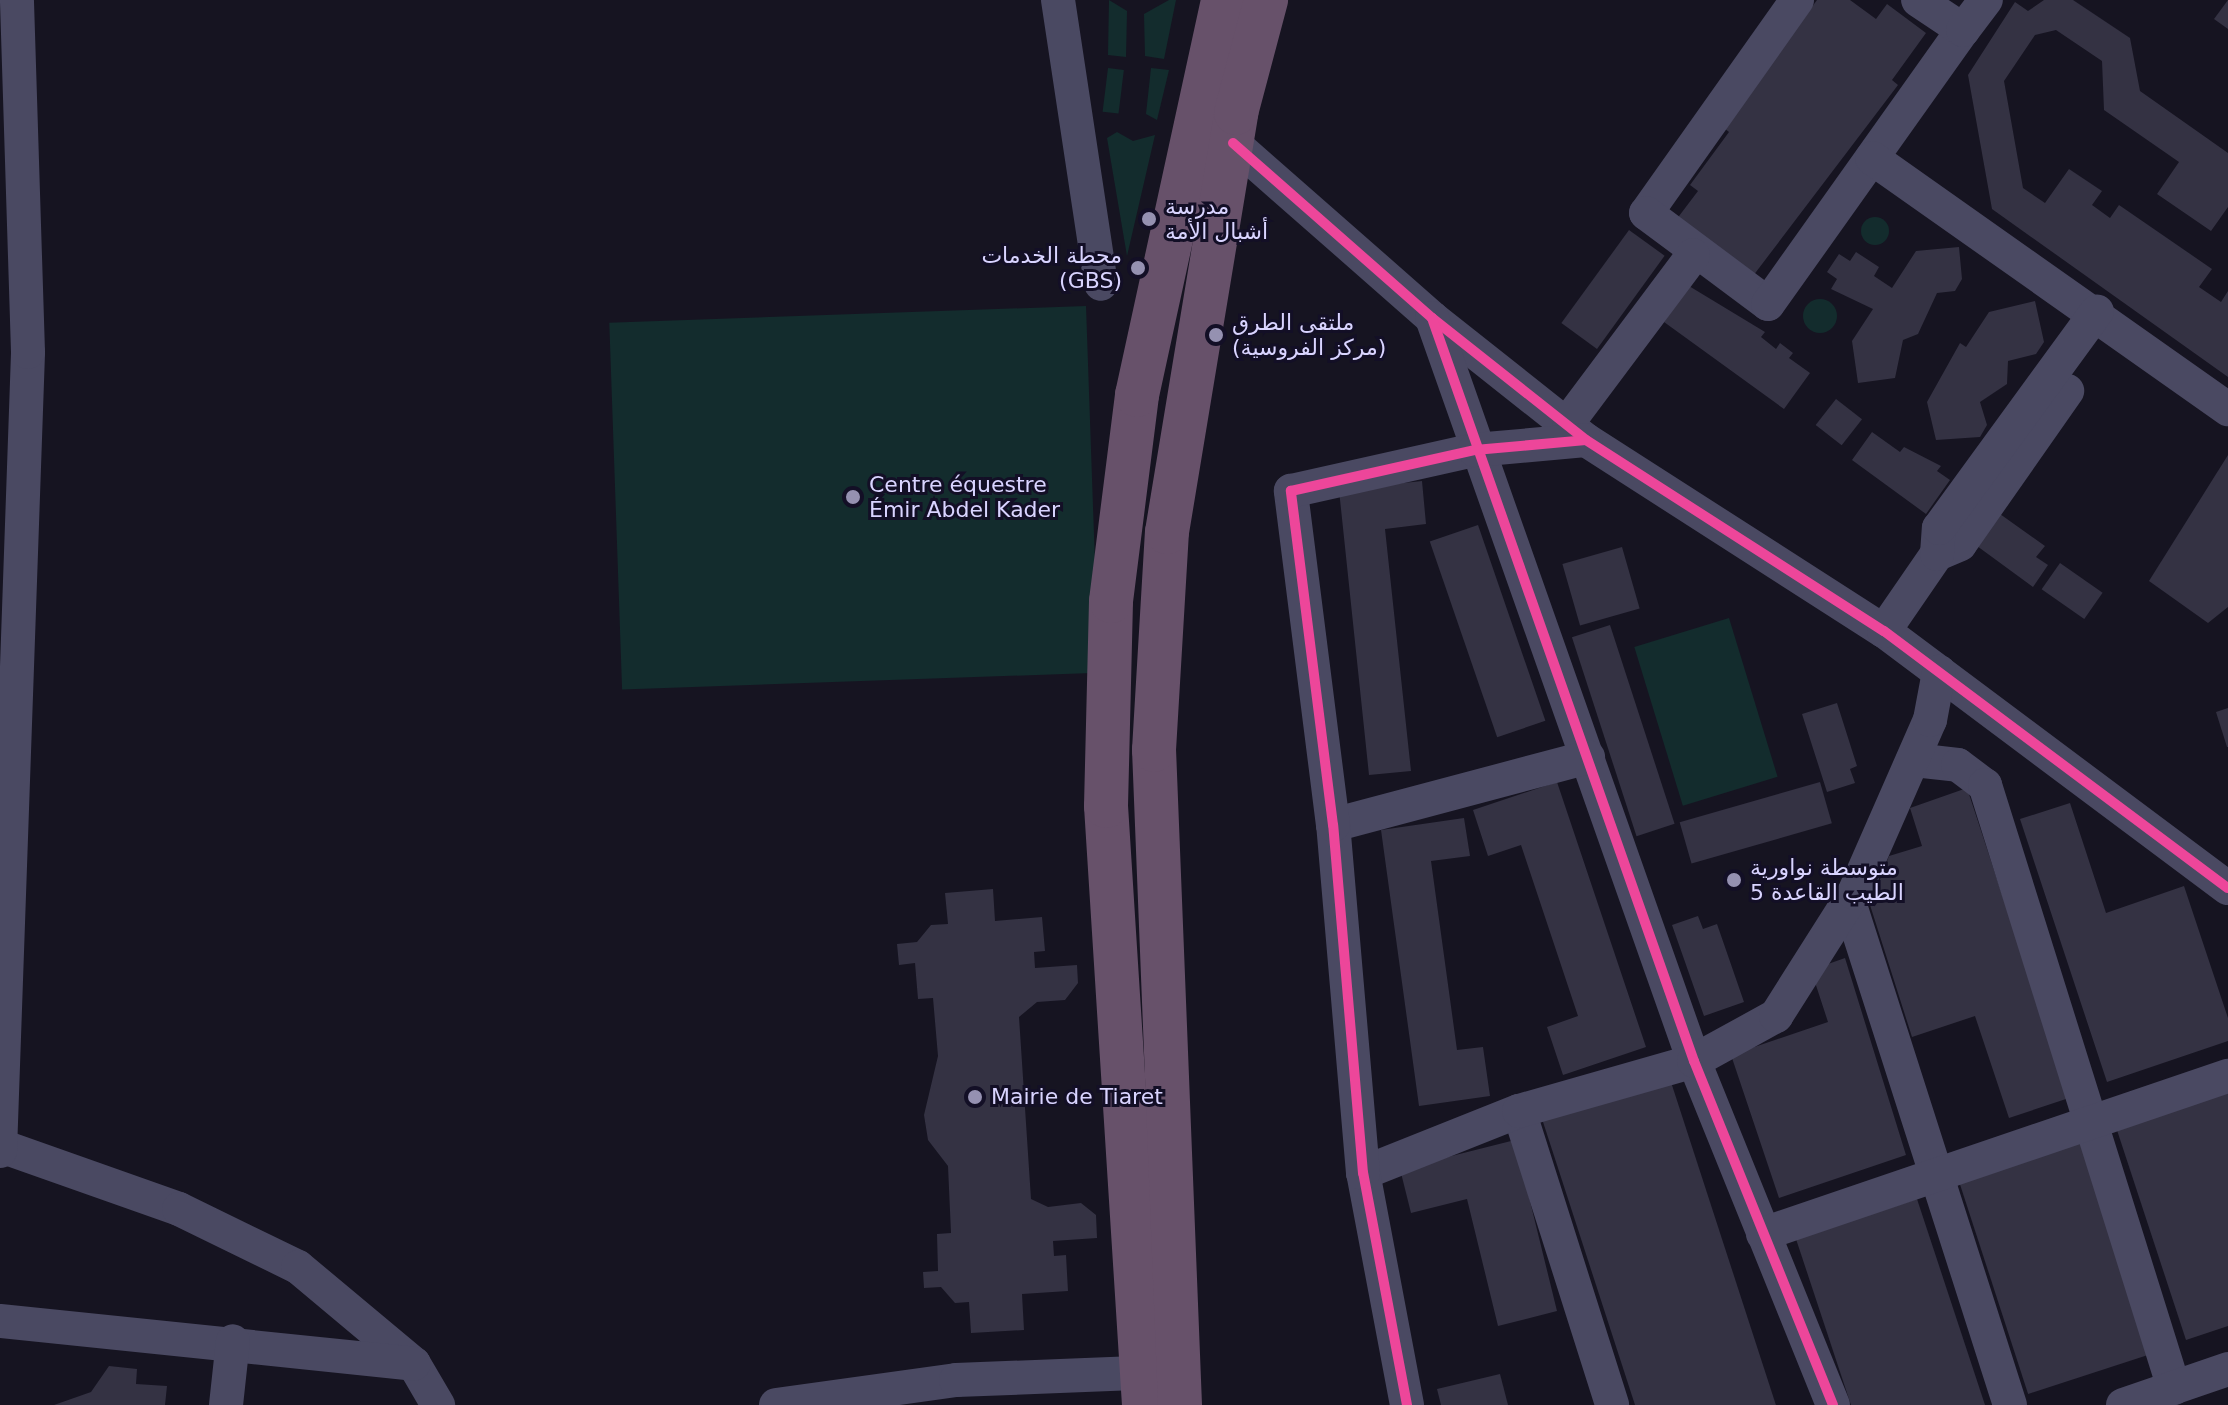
<!DOCTYPE html>
<html>
<head>
<meta charset="utf-8">
<style>
  body { margin:0 }
  #map { position:relative; width:2228px; height:1405px; overflow:hidden; background:#161421; font-family:"DejaVu Sans",Cairo,sans-serif }
  div>[style] { position:absolute }
  .green>* { inset:0; background:#132c2d; transform-origin:0 0 }
  .round { border-radius:50% }
  .building>* { inset:0; background:#343243; transform-origin:0 0 }
  .minor>* { height:34px; margin:-17px; padding:0 17px; transform-origin:17px; border-radius:17px; background:#4a4962 }
  .highway>* { height:44px; margin:-22px; padding:0 22px; transform-origin:22px; border-radius:22px; background:#67516a }
  .cycleway>* { height:10px; margin:-5px; padding:0 5px; transform-origin:5px; border-radius:5px; background:#ed469a }
  .dots>* { width:22px; height:22px; translate:-50% -50%; box-sizing:border-box; border:4px solid #130f26; border-radius:50% }
  span { translate:-50% -50%; white-space:nowrap; text-align:center; line-height:1.15; -webkit-text-stroke:6px #130f26; paint-order:stroke }
  .poi-label { font-size:22px; color:#d9d4ff }
  .left { translate:0 -50%; text-align:left }
  .right { translate:-100% -50%; text-align:right }
</style>
</head>
<body>
<div id="map">
  <div class="green">
    <i style="clip-path:polygon(1109px 0,1127px 11px,1126px 57px,1108px 55px)"></i>
    <i style="clip-path:polygon(1169px 0,1176px 0,1164px 59px,1145px 56px,1144px 14px)"></i>
    <i style="left:1108px;top:68px;width:16px;height:44px;rotate:7deg"></i>
    <i style="clip-path:polygon(1151px 68px,1169px 70px,1157px 120px,1146px 114px)"></i>
    <i style="clip-path:polygon(1117px 132px,1133px 141px,1155px 135px,1127px 256px,1107px 138px)"></i>
    <i class="round" style="left:1861px;top:217px;width:28px;height:28px"></i>
    <i class="round" style="left:1803px;top:299px;width:34px;height:34px"></i>
    <i style="left:1086px;top:306px;width:367px;height:477px;rotate:88deg"></i>
    <i style="left:1729px;top:618px;width:166px;height:99px;rotate:73deg"></i>
  </div>
  <div class="building">
    <i style="clip-path:polygon(1817px 0,1850px 0,1876px 19px,1887px 4px,1926px 33px,1892px 80px,1898px 85px,1753px 276px,1676px 220px,1698px 191px,1690px 185px,1729px 132px,1724px 128px)"></i>
    <i style="clip-path:polygon(2044px 0,2073px 0,2130px 38px,2140px 91px,2228px 153px,2228px 207px,2211px 231px,2157px 194px,2179px 162px,2104px 110px,2102px 61px,2056px 30px,2035px 35px,2004px 81px,2023px 188px,2045px 203px,2069px 169px,2102px 191px,2092px 205px,2110px 218px,2119px 205px,2212px 269px,2199px 287px,2221px 302px,2228px 291px,2228px 377px,1992px 209px,1968px 75px,2015px 2px,2028px 11px)"></i>
    <i style="clip-path:polygon(2228px 0,2228px 29px,2214px 19px)"></i>
    <i style="left:1629px;top:230px;width:44px;height:115px;rotate:36deg"></i>
    <i style="clip-path:polygon(1959px 247px,1962px 279px,1955px 291px,1937px 293px,1918px 334px,1903px 340px,1895px 378px,1858px 383px,1852px 341px,1873px 309px,1831px 289px,1837px 279px,1827px 272px,1839px 254px,1850px 261px,1856px 252px,1879px 267px,1874px 276px,1892px 288px,1916px 251px)"></i>
    <i style="clip-path:polygon(1689px 286px,1765px 332px,1761px 337px,1776px 349px,1780px 343px,1793px 353px,1789px 358px,1810px 373px,1784px 409px,1664px 322px)"></i>
    <i style="clip-path:polygon(2035px 301px,2044px 342px,2036px 354px,2008px 361px,2007px 384px,1980px 402px,1987px 425px,1980px 437px,1936px 440px,1927px 402px,1960px 343px,1966px 347px,1989px 312px)"></i>
    <i style="left:1836px;top:399px;width:33px;height:33px;rotate:38deg"></i>
    <i style="clip-path:polygon(1872px 432px,1900px 452px,1904px 447px,1941px 466px,1937px 471px,1950px 480px,1926px 514px,1852px 460px)"></i>
    <i style="clip-path:polygon(2228px 455px,2228px 607px,2208px 623px,2149px 581px)"></i>
    <i style="clip-path:polygon(1422px 481px,1426px 524px,1385px 529px,1411px 771px,1369px 775px,1339px 490px)"></i>
    <i style="clip-path:polygon(2000px 514px,2045px 546px,2036px 557px,2048px 565px,2033px 587px,1977px 546px)"></i>
    <i style="left:1478px;top:525px;width:207px;height:51px;rotate:71deg"></i>
    <i style="left:1622px;top:547px;width:64px;height:62px;rotate:74deg"></i>
    <i style="left:2060px;top:563px;width:52px;height:32px;rotate:35deg"></i>
    <i style="left:1610px;top:625px;width:209px;height:40px;rotate:72deg"></i>
    <i style="clip-path:polygon(1837px 703px,1857px 766px,1850px 769px,1855px 783px,1827px 792px,1802px 714px)"></i>
    <i style="clip-path:polygon(2228px 708px,2228px 747px,2227px 747px,2216px 712px)"></i>
    <i style="clip-path:polygon(1557px 782px,1646px 1047px,1563px 1075px,1547px 1027px,1578px 1016px,1521px 845px,1488px 856px,1473px 810px)"></i>
    <i style="left:1820px;top:782px;width:43px;height:146px;rotate:74deg"></i>
    <i style="clip-path:polygon(1967px 788px,2069px 1098px,2009px 1118px,1975px 1016px,1912px 1037px,1870px 905px,1889px 856px,1922px 846px,1910px 808px)"></i>
    <i style="clip-path:polygon(2070px 803px,2106px 913px,2184px 886px,2228px 1018px,2228px 1041px,2107px 1082px,2020px 819px)"></i>
    <i style="clip-path:polygon(1464px 818px,1470px 856px,1431px 861px,1457px 1050px,1483px 1047px,1490px 1096px,1419px 1106px,1381px 830px)"></i>
    <i style="clip-path:polygon(993px 889px,995px 921px,1042px 917px,1045px 951px,1034px 952px,1035px 968px,1077px 965px,1078px 983px,1065px 1000px,1037px 1002px,1019px 1017px,1031px 1199px,1048px 1207px,1081px 1203px,1096px 1215px,1097px 1238px,1053px 1241px,1054px 1256px,1066px 1255px,1068px 1291px,1022px 1294px,1024px 1330px,971px 1333px,969px 1302px,955px 1303px,941px 1287px,924px 1288px,923px 1272px,938px 1271px,937px 1234px,951px 1233px,948px 1166px,928px 1140px,924px 1115px,938px 1056px,933px 998px,918px 999px,915px 963px,899px 965px,897px 944px,917px 942px,931px 925px,948px 924px,945px 893px)"></i>
    <i style="clip-path:polygon(1698px 916px,1703px 929px,1717px 924px,1744px 1002px,1704px 1016px,1672px 925px)"></i>
    <i style="clip-path:polygon(1845px 958px,1906px 1155px,1779px 1198px,1731px 1055px,1828px 1022px,1811px 970px)"></i>
    <i style="left:1670px;top:1079px;width:343px;height:134px;rotate:72deg"></i>
    <i style="clip-path:polygon(2228px 1082px,2228px 1326px,2186px 1340px,2114px 1121px)"></i>
    <i style="left:2081px;top:1136px;width:229px;height:130px;rotate:72deg"></i>
    <i style="clip-path:polygon(1515px 1140px,1557px 1311px,1498px 1326px,1467px 1199px,1411px 1213px,1400px 1169px)"></i>
    <i style="clip-path:polygon(1917px 1199px,1985px 1405px,1851px 1405px,1796px 1239px)"></i>
    <i style="clip-path:polygon(109px 1366px,137px 1369px,136px 1384px,167px 1386px,165px 1405px,54px 1405px,91px 1392px)"></i>
    <i style="clip-path:polygon(1500px 1374px,1508px 1405px,1441px 1405px,1437px 1389px)"></i>
  </div>
  <div class="minor">
    <i style="left:1058px;top:0;width:287px;rotate:81.4deg"></i>
    <i style="left:1797px;top:0;width:261px;rotate:125.3deg"></i>
    <i style="left:1646px;top:213px;width:152px;rotate:36.7deg"></i>
    <i style="left:1768px;top:304px;width:336px;rotate:-54.6deg"></i>
    <i style="left:1963px;top:30px;width:54px;rotate:-146.3deg"></i>
    <i style="left:1963px;top:30px;width:38px;rotate:-53deg"></i>
    <i style="left:1233px;top:143px;width:265px;rotate:41.3deg"></i>
    <i style="left:1432px;top:318px;width:196px;rotate:38.4deg"></i>
    <i style="left:1586px;top:440px;width:354px;rotate:32.7deg"></i>
    <i style="left:1884px;top:631px;width:429px;rotate:36.8deg"></i>
    <i style="left:1872px;top:158px;width:436px;rotate:35.2deg"></i>
    <i style="left:1432px;top:318px;width:788px;rotate:70.58deg"></i>
    <i style="left:1694px;top:1061px;width:371px;rotate:68deg"></i>
    <i style="left:1569px;top:421px;width:207px;rotate:-53.2deg"></i>
    <i style="left:1937px;top:554px;width:25px;rotate:-23deg"></i>
    <i style="left:1960px;top:544px;width:187px;rotate:-55deg"></i>
    <i style="left:1884px;top:631px;width:93px;rotate:-55.5deg"></i>
    <i style="left:1937px;top:554px;width:26px;rotate:-86deg"></i>
    <i style="left:1939px;top:528px;width:268px;rotate:-53.9deg"></i>
    <i style="left:1914px;top:760px;width:44px;rotate:6.5deg"></i>
    <i style="left:1958px;top:765px;width:34px;rotate:37deg"></i>
    <i style="left:1985px;top:785px;width:632px;rotate:72.6deg"></i>
    <i style="left:1333px;top:825px;width:264px;rotate:-14.9deg"></i>
    <i style="left:1849px;top:902px;width:528px;rotate:72.25deg"></i>
    <i style="left:1519px;top:1111px;width:308px;rotate:72.4deg"></i>
    <i style="left:1px;top:1146px;width:189px;rotate:19.5deg"></i>
    <i style="left:179px;top:1209px;width:132px;rotate:26deg"></i>
    <i style="left:298px;top:1267px;width:151px;rotate:39.9deg"></i>
    <i style="left:414px;top:1364px;width:48px;rotate:59.7deg"></i>
    <i style="left:0;top:1151px;width:799px;rotate:-87.99deg"></i>
    <i style="left:28px;top:352px;width:352px;rotate:-91.8deg"></i>
    <i style="left:1363px;top:1173px;width:168px;rotate:-21.7deg"></i>
    <i style="left:1519px;top:1111px;width:182px;rotate:-15.9deg"></i>
    <i style="left:1694px;top:1061px;width:94px;rotate:-28.8deg"></i>
    <i style="left:1776px;top:1016px;width:146px;rotate:-57.6deg"></i>
    <i style="left:1854px;top:893px;width:189px;rotate:-66.3deg"></i>
    <i style="left:1930px;top:720px;width:49px;rotate:-79.4deg"></i>
    <i style="left:1763px;top:1234px;width:491px;rotate:-18.8deg"></i>
    <i style="left:0;top:1321px;width:416px;rotate:5.9deg"></i>
    <i style="left:226px;top:1405px;width:64px;rotate:-83.8deg"></i>
    <i style="left:776px;top:1405px;width:182px;rotate:-7.9deg"></i>
    <i style="left:956px;top:1380px;width:186px;rotate:-2.2deg"></i>
    <i style="left:1407px;top:1405px;width:236px;rotate:-100.7deg"></i>
    <i style="left:1363px;top:1173px;width:349px;rotate:-94.9deg"></i>
    <i style="left:1333px;top:825px;width:337px;rotate:-97.2deg"></i>
    <i style="left:1291px;top:491px;width:189px;rotate:-12.6deg"></i>
    <i style="left:1475px;top:450px;width:111px;rotate:-5.1deg"></i>
    <i style="left:2123px;top:1405px;width:111px;rotate:-18.9deg"></i>
  </div>
  <div class="highway">
    <i style="left:1144px;top:1405px;width:600px;rotate:-93.63deg"></i>
    <i style="left:1106px;top:806px;width:205px;rotate:-88.6deg"></i>
    <i style="left:1111px;top:601px;width:208px;rotate:-82.8deg"></i>
    <i style="left:1137px;top:395px;width:404px;rotate:-77.7deg"></i>
    <i style="left:1180px;top:1405px;width:656px;rotate:-92.27deg"></i>
    <i style="left:1154px;top:750px;width:218px;rotate:-86.6deg"></i>
    <i style="left:1167px;top:532px;width:425px;rotate:-80.6deg"></i>
    <i style="left:1236px;top:113px;width:117px;rotate:-75.1deg"></i>
  </div>
  <div class="cycleway">
    <i style="left:1233px;top:143px;width:265px;rotate:41.3deg"></i>
    <i style="left:1432px;top:318px;width:196px;rotate:38.4deg"></i>
    <i style="left:1586px;top:440px;width:354px;rotate:32.7deg"></i>
    <i style="left:1884px;top:631px;width:429px;rotate:36.8deg"></i>
    <i style="left:1432px;top:318px;width:788px;rotate:70.58deg"></i>
    <i style="left:1694px;top:1061px;width:371px;rotate:68deg"></i>
    <i style="left:1407px;top:1405px;width:236px;rotate:-100.7deg"></i>
    <i style="left:1363px;top:1173px;width:349px;rotate:-94.9deg"></i>
    <i style="left:1333px;top:825px;width:337px;rotate:-97.2deg"></i>
    <i style="left:1291px;top:491px;width:189px;rotate:-12.6deg"></i>
    <i style="left:1475px;top:450px;width:111px;rotate:-5.1deg"></i>
  </div>
  <div class="dots">
    <i style="left:1149px;top:219px;background:#9591b1"></i>
    <i style="left:1138px;top:268px;background:#9591b1"></i>
    <i style="left:1216px;top:335px;background:#9591b1"></i>
    <i style="left:853px;top:497px;background:#9591b1"></i>
    <i style="left:1734px;top:880px;background:#9591b1"></i>
    <i style="left:975px;top:1097px;background:#9591b1"></i>
  </div>
  <div class="poi-label">
    <span class="left" style="left:1165px;top:219px">مدرسة<br>أشبال الأمة</span>
    <span class="right" style="left:1122px;top:268px">محطة الخدمات<br>(GBS)</span>
    <span class="left" style="left:1232px;top:335px">ملتقى الطرق<br>(مركز الفروسية)</span>
    <span class="left" style="left:869px;top:497px">Centre équestre<br>Émir Abdel Kader</span>
    <span class="left" style="left:1750px;top:880px">متوسطة نواورية<br>الطيب القاعدة 5</span>
    <span class="left" style="left:991px;top:1097px">Mairie de Tiaret</span>
  </div>
</div>
</body>
</html>
